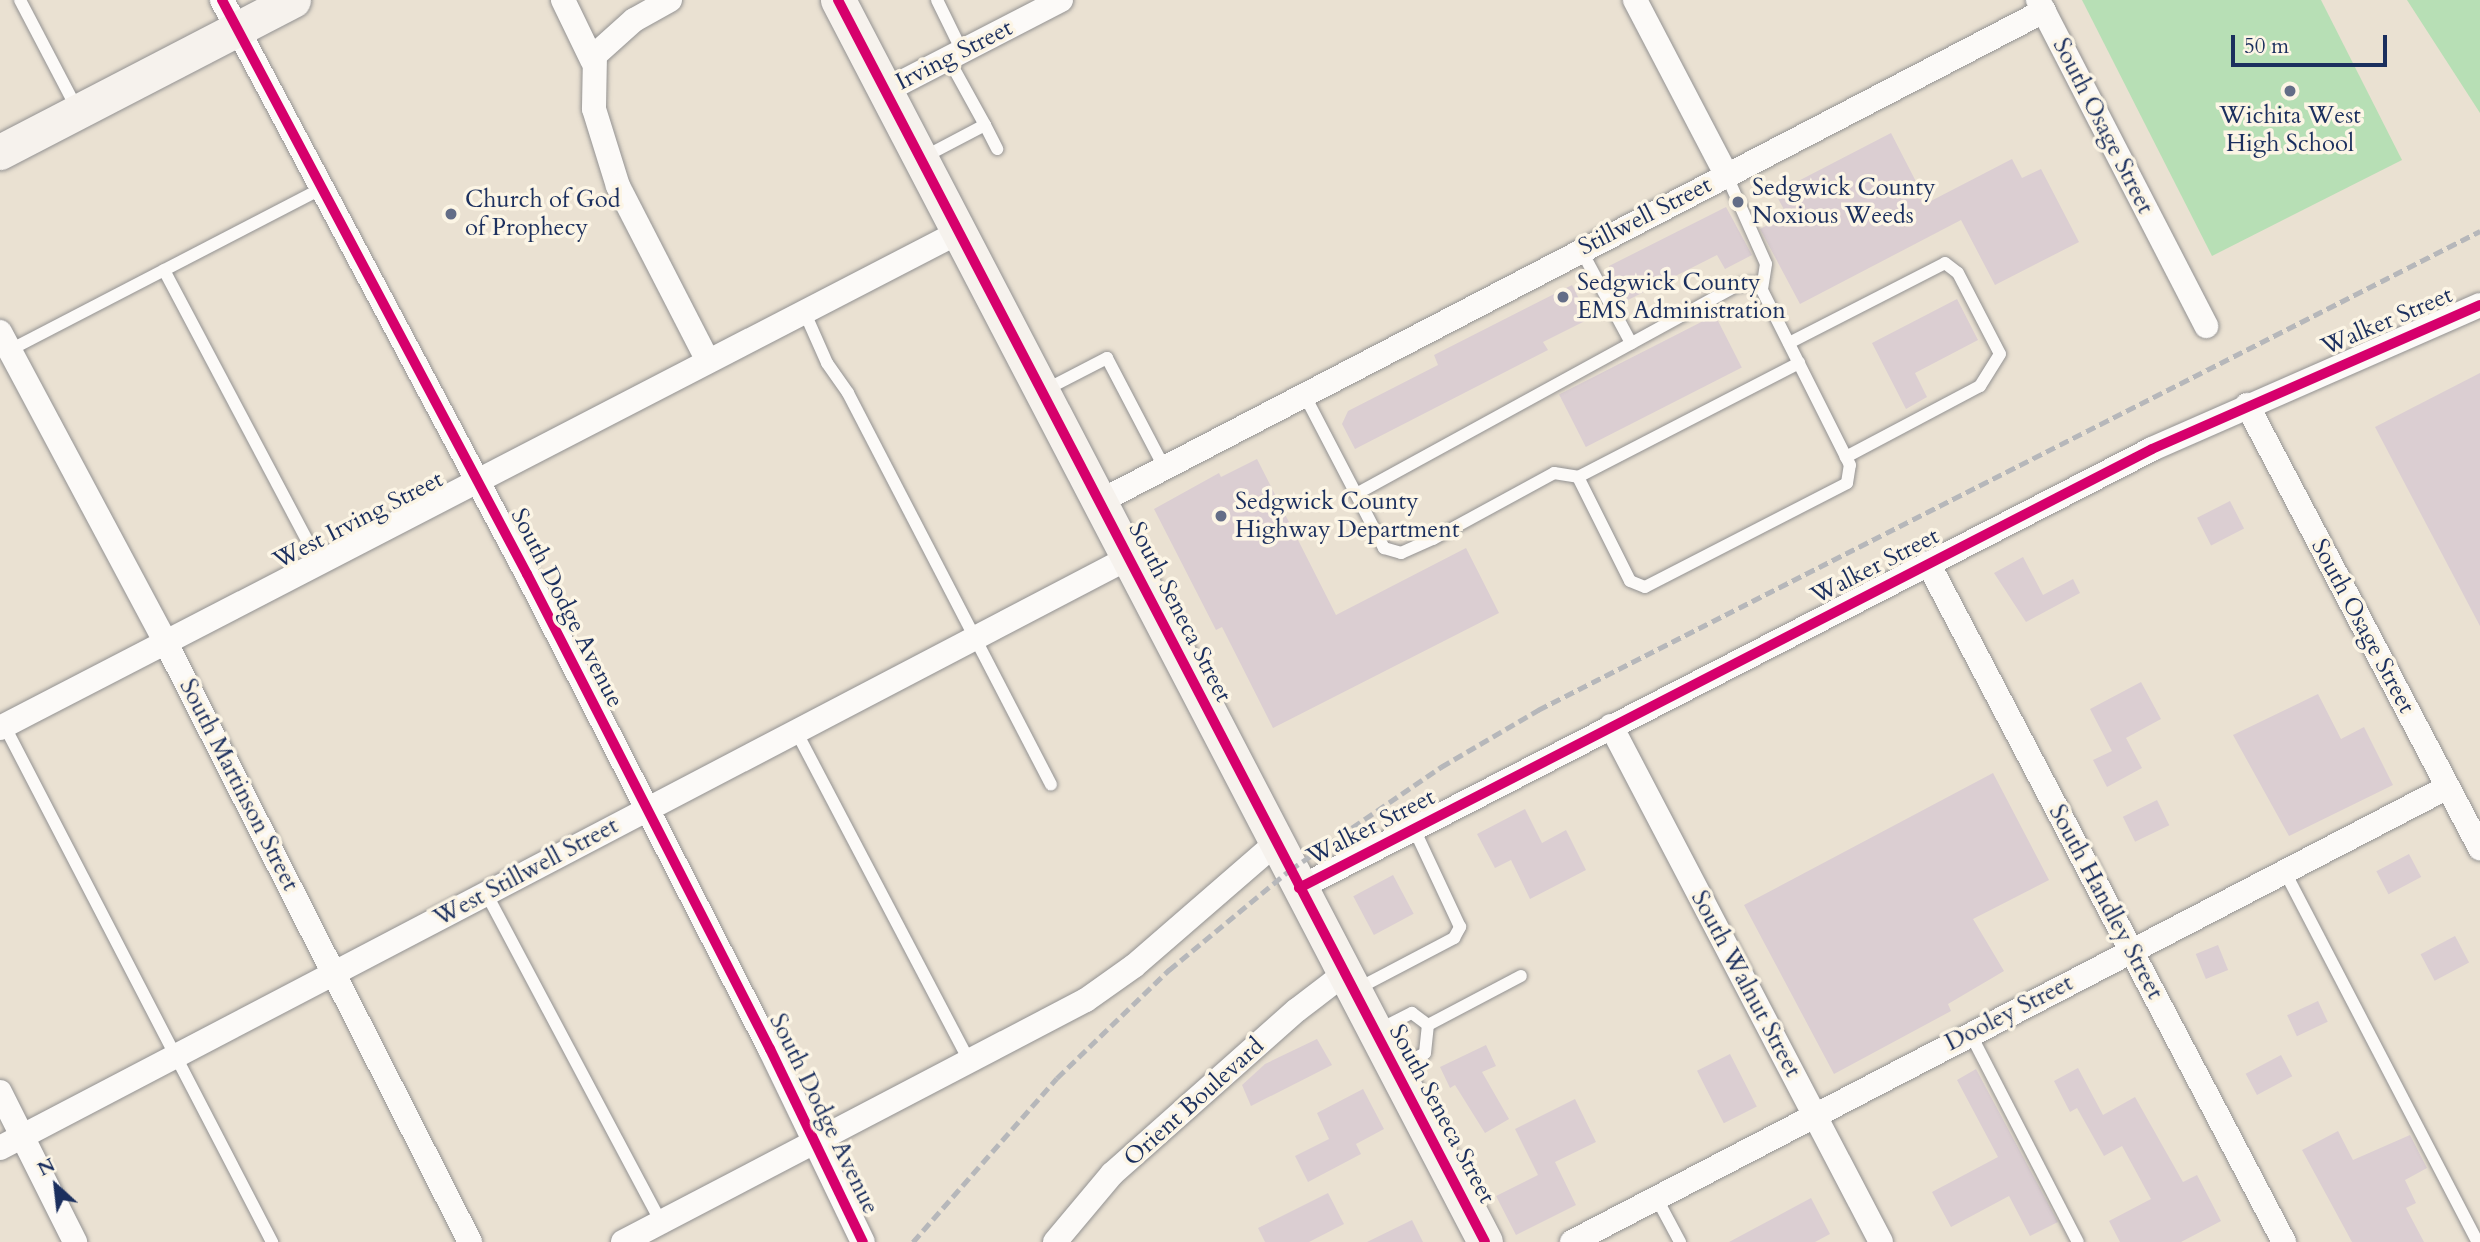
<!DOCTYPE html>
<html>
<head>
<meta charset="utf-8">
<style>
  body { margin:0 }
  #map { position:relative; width:2480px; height:1242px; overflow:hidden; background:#eae1d2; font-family:Cardo,serif }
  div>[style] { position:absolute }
  .green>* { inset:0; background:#b7dfb5 }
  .building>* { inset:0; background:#dbced2; transform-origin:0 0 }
  .roads { filter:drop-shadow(0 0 2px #939292) drop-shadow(0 0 2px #939292) }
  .lane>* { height:12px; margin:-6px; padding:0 6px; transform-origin:6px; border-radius:6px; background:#fcfaf8 }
  .street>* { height:24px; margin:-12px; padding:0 12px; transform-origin:12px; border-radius:12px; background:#fcfaf8 }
  .secondary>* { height:35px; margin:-17.5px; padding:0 17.5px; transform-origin:17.5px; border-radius:17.5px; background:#f6f2ed }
  .rail>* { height:5px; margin-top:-2.5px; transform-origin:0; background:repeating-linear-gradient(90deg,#b6b7ba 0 10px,transparent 0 15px) }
  .cycleway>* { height:10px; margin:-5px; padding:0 5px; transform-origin:5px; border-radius:5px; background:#d6006c }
  .dots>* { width:19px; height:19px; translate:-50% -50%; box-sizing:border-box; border:4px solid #fcf5e5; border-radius:50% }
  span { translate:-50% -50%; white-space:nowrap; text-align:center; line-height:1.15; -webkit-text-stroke:7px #fcf5e5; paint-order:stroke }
  .street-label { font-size:24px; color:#1b2f5e }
  .poi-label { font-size:24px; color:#1b2f5e }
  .left { translate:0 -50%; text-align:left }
  .north { position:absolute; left:21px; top:1151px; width:70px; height:70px; -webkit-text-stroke:5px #fcf5e5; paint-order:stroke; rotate:333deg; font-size:19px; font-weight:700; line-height:28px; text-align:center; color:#1b2f5e }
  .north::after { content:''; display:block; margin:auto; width:24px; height:32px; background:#1b2f5e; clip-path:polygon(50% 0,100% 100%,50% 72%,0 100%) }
  .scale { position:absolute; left:2231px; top:35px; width:156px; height:32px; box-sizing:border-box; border:4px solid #1b2f5e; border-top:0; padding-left:9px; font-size:21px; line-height:24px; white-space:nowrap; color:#1b2f5e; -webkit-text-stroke:5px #fcf5e5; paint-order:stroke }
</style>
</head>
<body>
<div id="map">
  <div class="green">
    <i style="clip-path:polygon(2082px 0,2321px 0,2402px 160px,2212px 256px)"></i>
    <i style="clip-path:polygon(2407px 0,2480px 0,2480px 113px)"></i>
  </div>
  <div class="building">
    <i style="clip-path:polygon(1891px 133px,1927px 203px,2012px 159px,2022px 178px,2041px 169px,2079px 242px,1995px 285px,1961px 220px,1800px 304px,1760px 229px,1787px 215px,1775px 193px)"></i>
    <i style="clip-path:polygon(1726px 207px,1752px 255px,1725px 269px,1717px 255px,1626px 301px,1609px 266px)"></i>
    <i style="clip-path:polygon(1572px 285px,1589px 319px,1543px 342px,1548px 350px,1355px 449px,1342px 424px,1348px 411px,1438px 365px,1434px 355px)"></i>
    <i style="clip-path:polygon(1957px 299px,1978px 340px,1915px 373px,1927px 397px,1906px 409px,1872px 343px)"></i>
    <i style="left:1715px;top:315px;width:59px;height:175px;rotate:63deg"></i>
    <i style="clip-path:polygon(2480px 373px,2480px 626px,2375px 427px)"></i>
    <i style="clip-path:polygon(1257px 459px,1336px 615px,1466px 548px,1499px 613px,1273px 728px,1222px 627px,1216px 630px,1154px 509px,1219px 473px,1221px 477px)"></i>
    <i style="left:2230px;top:501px;width:31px;height:37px;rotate:63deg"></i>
    <i style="clip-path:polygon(2023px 557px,2043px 595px,2073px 579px,2080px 593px,2026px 622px,1994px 573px)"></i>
    <i style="clip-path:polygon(2141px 682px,2161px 719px,2126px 738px,2142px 768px,2107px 787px,2093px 760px,2112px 751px,2090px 709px)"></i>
    <i style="clip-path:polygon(2318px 694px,2341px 739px,2364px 727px,2393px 785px,2289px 836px,2233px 735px)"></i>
    <i style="clip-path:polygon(1993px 773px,2049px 880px,1973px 919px,2004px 971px,1948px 1004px,1951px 1011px,1834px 1074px,1744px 905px)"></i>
    <i style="left:2157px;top:800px;width:28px;height:38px;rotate:64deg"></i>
    <i style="clip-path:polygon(1525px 809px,1542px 843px,1566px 830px,1586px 870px,1530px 899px,1511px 860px,1495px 868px,1477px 834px)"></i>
    <i style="left:2409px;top:854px;width:26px;height:37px;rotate:62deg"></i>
    <i style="left:1393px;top:875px;width:44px;height:45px;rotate:62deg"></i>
    <i style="left:2455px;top:936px;width:30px;height:39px;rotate:62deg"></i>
    <i style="left:2218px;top:945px;width:27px;height:24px;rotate:68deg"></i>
    <i style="left:2318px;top:1001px;width:23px;height:34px;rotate:65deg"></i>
    <i style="clip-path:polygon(1317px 1039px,1332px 1065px,1251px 1106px,1242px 1085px,1265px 1064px)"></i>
    <i style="clip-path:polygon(1486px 1045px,1496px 1066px,1482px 1072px,1509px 1119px,1485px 1133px,1455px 1085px,1450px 1088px,1440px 1067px)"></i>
    <i style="left:1730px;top:1054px;width:59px;height:37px;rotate:63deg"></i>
    <i style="left:2281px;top:1055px;width:24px;height:40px;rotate:62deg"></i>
    <i style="clip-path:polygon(2078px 1068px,2103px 1115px,2135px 1097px,2183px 1182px,2197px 1175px,2221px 1221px,2181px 1242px,2120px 1242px,2109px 1221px,2151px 1199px,2122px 1146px,2104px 1156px,2077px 1108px,2070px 1112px,2054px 1081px)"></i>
    <i style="clip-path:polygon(1976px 1069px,2058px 1222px,2030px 1236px,2009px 1196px,1951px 1227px,1932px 1192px,1998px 1157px,1957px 1080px)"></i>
    <i style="clip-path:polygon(1363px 1089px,1384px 1129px,1356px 1144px,1361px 1154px,1308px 1182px,1295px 1156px,1329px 1139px,1317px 1113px)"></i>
    <i style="clip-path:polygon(1575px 1099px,1596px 1142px,1555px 1162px,1576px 1205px,1516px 1235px,1496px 1196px,1538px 1175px,1515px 1129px)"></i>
    <i style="clip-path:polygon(2338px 1131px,2353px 1160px,2410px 1135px,2427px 1168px,2405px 1180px,2416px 1203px,2406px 1208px,2424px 1242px,2352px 1242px,2302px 1150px)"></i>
    <i style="clip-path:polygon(1328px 1193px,1344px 1224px,1309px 1242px,1265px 1242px,1258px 1228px)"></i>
    <i style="clip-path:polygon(1811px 1198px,1830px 1234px,1815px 1242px,1729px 1242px)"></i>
    <i style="clip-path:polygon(1412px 1220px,1423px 1242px,1367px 1242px)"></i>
  </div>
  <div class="roads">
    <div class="lane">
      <i style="left:20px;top:0;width:125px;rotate:62.4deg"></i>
      <i style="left:937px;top:0;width:57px;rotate:63.9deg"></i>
      <i style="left:985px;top:125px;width:27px;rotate:63deg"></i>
      <i style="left:924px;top:157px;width:69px;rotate:-27.7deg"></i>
      <i style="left:985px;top:125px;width:77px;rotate:-118.9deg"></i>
      <i style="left:1726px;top:174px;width:98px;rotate:66deg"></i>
      <i style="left:1766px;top:264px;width:26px;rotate:99deg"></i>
      <i style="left:1581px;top:250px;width:106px;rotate:61.7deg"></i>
      <i style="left:164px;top:270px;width:331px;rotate:62.1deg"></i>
      <i style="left:804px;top:311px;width:57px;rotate:66.1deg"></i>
      <i style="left:827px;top:363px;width:37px;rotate:55deg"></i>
      <i style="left:848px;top:393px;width:441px;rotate:62.6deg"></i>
      <i style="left:1789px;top:343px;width:175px;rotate:-27.1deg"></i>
      <i style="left:1945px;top:263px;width:16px;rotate:38deg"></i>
      <i style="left:1958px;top:273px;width:91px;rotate:62.6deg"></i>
      <i style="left:2000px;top:354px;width:38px;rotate:122deg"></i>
      <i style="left:1980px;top:386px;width:152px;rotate:152.1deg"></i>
      <i style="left:8px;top:351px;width:354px;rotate:-27.4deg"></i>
      <i style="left:1045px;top:390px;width:70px;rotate:-27.3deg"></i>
      <i style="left:1107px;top:358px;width:125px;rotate:62.4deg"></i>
      <i style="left:1305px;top:396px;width:110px;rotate:62.5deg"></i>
      <i style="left:1356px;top:494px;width:61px;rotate:62.6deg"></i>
      <i style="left:1384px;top:548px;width:18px;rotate:16deg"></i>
      <i style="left:1401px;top:553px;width:35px;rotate:-24deg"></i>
      <i style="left:1433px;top:539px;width:138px;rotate:-28.6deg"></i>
      <i style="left:1554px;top:473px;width:24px;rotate:9deg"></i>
      <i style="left:1578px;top:477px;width:116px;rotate:63.4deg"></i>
      <i style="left:1630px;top:581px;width:16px;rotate:22deg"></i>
      <i style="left:1645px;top:587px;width:227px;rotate:-27.2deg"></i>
      <i style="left:1847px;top:483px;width:18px;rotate:-81deg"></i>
      <i style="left:1850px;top:465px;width:196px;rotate:-116.7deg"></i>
      <i style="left:1762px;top:290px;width:12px;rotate:-145deg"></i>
      <i style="left:1752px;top:283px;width:16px;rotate:169deg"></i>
      <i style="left:1736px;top:286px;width:433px;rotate:151.3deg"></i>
      <i style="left:1578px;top:477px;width:249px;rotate:-27.3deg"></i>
      <i style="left:3px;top:723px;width:585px;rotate:62.6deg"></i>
      <i style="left:796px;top:731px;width:373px;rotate:62.3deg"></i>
      <i style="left:2285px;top:872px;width:417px;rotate:62.5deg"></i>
      <i style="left:486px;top:893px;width:373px;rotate:62deg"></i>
      <i style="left:1357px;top:989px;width:110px;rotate:-27.7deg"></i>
      <i style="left:1454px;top:938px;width:13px;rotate:-61deg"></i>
      <i style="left:1460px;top:927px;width:108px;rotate:-115.1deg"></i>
      <i style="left:1378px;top:1030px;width:38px;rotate:-27deg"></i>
      <i style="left:1412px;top:1013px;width:20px;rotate:37deg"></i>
      <i style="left:1428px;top:1025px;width:105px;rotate:-27.8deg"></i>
      <i style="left:1970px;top:1033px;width:235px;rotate:62.7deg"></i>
      <i style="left:1398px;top:1067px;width:30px;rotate:-27deg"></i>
      <i style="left:1425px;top:1053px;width:28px;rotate:-84deg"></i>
      <i style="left:1656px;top:1197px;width:51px;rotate:61.9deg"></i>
    </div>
    <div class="street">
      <i style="left:222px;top:0;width:650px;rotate:62.02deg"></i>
      <i style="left:527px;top:574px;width:534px;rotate:62.91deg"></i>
      <i style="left:770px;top:1049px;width:214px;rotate:64.3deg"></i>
      <i style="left:563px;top:0;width:67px;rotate:64.2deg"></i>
      <i style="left:670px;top:0;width:41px;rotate:150.9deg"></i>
      <i style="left:634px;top:20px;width:52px;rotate:138.1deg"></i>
      <i style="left:595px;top:55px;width:54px;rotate:91.1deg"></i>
      <i style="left:594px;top:109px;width:81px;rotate:72.7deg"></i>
      <i style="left:618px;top:186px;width:197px;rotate:62.8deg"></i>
      <i style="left:1635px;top:0;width:196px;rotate:62.4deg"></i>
      <i style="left:2038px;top:0;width:367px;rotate:62.7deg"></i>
      <i style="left:885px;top:91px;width:198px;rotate:-27.3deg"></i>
      <i style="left:0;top:332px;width:353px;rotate:61.9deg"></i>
      <i style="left:166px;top:643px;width:672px;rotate:63.09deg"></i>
      <i style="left:2247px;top:405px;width:501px;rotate:62.26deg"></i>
      <i style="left:1099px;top:502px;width:1065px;rotate:-27.46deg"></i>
      <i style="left:1928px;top:563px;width:767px;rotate:62.33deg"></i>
      <i style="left:1611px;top:726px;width:582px;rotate:62.38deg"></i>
      <i style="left:0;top:728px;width:1080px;rotate:-27.35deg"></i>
      <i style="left:1299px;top:888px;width:959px;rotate:-27.23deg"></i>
      <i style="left:2152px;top:449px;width:358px;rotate:-23.7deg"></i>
      <i style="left:0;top:1092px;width:168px;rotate:63.4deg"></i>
      <i style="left:0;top:1148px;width:1273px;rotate:-27.61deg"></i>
      <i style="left:623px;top:1242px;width:522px;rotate:-27.6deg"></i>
      <i style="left:1086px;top:1000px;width:59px;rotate:-35.3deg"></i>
      <i style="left:1134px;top:966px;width:188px;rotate:-40.9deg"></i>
      <i style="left:1055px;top:1242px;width:89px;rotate:-50deg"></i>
      <i style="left:1112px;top:1174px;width:247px;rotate:-41.6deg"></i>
      <i style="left:1297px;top:1010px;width:59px;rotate:-37.5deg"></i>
      <i style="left:1572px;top:1242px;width:987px;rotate:-27.45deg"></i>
    </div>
    <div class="secondary">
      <i style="left:838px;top:0;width:1400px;rotate:62.48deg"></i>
      <i style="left:0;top:152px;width:330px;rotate:-27.4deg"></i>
    </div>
  </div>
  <div class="rail">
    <i style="left:913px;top:1242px;width:218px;rotate:-48.7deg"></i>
    <i style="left:1057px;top:1078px;width:156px;rotate:-44deg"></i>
    <i style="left:1169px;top:970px;width:157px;rotate:-39.6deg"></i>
    <i style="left:1290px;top:870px;width:183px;rotate:-34.3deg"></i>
    <i style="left:1441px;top:767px;width:113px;rotate:-30.4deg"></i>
    <i style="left:1538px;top:710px;width:1057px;rotate:-26.95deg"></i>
  </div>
  <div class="cycleway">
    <i style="left:222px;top:0;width:650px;rotate:62.02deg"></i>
    <i style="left:527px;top:574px;width:534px;rotate:62.91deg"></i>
    <i style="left:770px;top:1049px;width:214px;rotate:64.3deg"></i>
    <i style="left:838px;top:0;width:1400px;rotate:62.48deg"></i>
    <i style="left:1299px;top:888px;width:959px;rotate:-27.23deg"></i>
    <i style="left:2152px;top:449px;width:358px;rotate:-23.7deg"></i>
  </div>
  <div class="dots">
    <i style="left:2290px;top:91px;background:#636d87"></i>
    <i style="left:1738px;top:202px;background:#636d87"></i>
    <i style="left:451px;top:214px;background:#636d87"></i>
    <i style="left:1563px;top:297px;background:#636d87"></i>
    <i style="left:1221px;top:516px;background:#636d87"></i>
  </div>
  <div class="street-label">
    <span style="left:954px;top:55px;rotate:-27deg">Irving Street</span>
    <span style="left:2103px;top:126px;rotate:63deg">South Osage Street</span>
    <span style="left:1645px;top:216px;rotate:-27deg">Stillwell Street</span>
    <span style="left:2387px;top:321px;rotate:-23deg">Walker Street</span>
    <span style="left:358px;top:520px;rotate:-27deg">West Irving Street</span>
    <span style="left:1875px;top:566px;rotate:-27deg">Walker Street</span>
    <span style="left:567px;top:608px;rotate:63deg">South Dodge Avenue</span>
    <span style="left:1180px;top:612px;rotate:63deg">South Seneca Street</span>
    <span style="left:2363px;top:626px;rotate:62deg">South Osage Street</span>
    <span style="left:239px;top:785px;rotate:63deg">South Martinson Street</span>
    <span style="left:1371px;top:827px;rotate:-27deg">Walker Street</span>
    <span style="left:526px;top:872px;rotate:-28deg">West Stillwell Street</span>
    <span style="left:2106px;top:902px;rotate:62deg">South Handley Street</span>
    <span style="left:1746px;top:984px;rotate:62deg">South Walnut Street</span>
    <span style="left:2009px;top:1013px;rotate:-27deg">Dooley Street</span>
    <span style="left:1194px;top:1102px;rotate:-42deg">Orient Boulevard</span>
    <span style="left:824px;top:1114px;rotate:64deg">South Dodge Avenue</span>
    <span style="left:1442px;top:1114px;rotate:62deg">South Seneca Street</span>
  </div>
  <div class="poi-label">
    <span style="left:2290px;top:130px">Wichita West<br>High School</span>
    <span class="left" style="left:1752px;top:202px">Sedgwick County<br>Noxious Weeds</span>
    <span class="left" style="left:465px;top:214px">Church of God<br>of Prophecy</span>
    <span class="left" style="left:1577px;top:297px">Sedgwick County<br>EMS Administration</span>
    <span class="left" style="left:1235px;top:516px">Sedgwick County<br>Highway Department</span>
  </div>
  <div class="north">N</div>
  <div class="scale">50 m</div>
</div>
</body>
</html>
